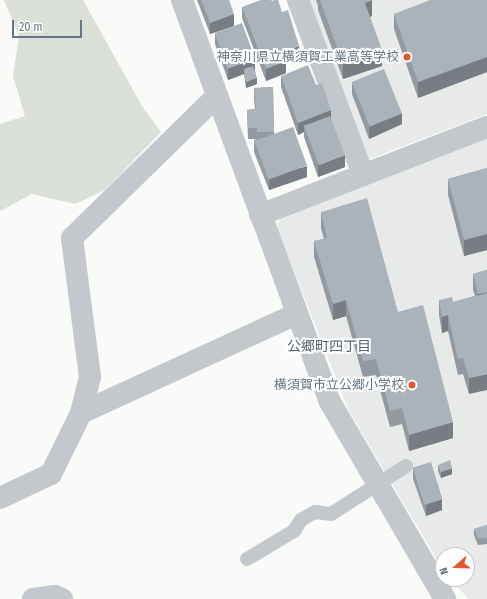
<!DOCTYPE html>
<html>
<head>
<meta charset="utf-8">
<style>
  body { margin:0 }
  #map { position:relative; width:487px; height:599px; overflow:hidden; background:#fafaf8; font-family:"Fira Sans Condensed","Noto Sans JP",sans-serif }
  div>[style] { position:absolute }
  .built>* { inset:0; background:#e8e9e9 }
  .green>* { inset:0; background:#dadfd7 }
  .service>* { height:14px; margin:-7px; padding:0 7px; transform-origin:7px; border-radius:7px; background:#c3c8cc }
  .minor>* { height:22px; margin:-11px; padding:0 11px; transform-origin:11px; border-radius:11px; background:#c3c8cc }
  .tertiary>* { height:22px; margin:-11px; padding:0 11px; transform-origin:11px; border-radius:11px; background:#c3c8cc }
  .wall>* { inset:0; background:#929a9f }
  .shaded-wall>* { inset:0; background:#777d82 }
  .building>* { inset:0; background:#aab3b9; transform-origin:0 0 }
  .dots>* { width:11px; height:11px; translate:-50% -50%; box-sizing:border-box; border:2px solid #fff; border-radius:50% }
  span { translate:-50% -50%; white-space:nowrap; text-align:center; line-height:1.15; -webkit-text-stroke:4px #fff; paint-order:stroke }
  .poi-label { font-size:13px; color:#657683 }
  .right { translate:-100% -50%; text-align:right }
  .neighbourhood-label { font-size:14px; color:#57646e }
  .north { position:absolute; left:435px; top:547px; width:40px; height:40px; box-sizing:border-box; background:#fff; border:1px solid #c1c8cd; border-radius:50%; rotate:250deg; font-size:11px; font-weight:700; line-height:16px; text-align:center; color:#657683 }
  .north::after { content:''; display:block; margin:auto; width:14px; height:18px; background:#e4572e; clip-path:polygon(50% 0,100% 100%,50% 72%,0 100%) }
  .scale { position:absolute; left:12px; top:20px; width:70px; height:18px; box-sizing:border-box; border:2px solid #657683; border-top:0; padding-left:5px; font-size:12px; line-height:14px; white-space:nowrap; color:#657683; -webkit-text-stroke:3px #fff; paint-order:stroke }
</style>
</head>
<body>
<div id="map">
  <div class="built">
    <i style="clip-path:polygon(307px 0,487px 0,487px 114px,370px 159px,364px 156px)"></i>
    <i style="clip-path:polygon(487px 137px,487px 599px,469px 599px,449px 579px,467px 579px,467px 555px,443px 555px,443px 570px,349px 411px,277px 228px,281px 216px)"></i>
  </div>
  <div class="green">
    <i style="clip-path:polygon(4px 0,83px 0,142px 106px,161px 132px,105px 190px,75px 204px,32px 194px,0 211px,0 124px,25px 116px,13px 76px,19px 36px)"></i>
  </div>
  <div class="service">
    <i style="left:247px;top:559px;width:55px;rotate:-30.8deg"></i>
    <i style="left:294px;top:531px;width:13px;rotate:-58deg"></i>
    <i style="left:301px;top:520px;width:16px;rotate:-30deg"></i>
    <i style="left:315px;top:512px;width:16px;rotate:7deg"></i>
    <i style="left:331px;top:514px;width:89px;rotate:-32.6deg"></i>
  </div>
  <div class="minor">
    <i style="left:298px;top:0;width:187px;rotate:69.6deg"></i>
    <i style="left:81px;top:413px;width:237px;rotate:-24.7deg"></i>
    <i style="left:0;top:498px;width:56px;rotate:-25.2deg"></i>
    <i style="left:51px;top:474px;width:68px;rotate:-63.8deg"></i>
    <i style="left:81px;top:413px;width:37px;rotate:-76deg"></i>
    <i style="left:90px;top:377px;width:140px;rotate:-97.4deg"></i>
    <i style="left:72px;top:238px;width:203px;rotate:-44.4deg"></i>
    <i style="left:33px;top:599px;width:22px;rotate:-8deg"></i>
    <i style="left:55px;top:596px;width:8px;rotate:23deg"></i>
  </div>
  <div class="tertiary">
    <i style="left:182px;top:0;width:428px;rotate:69.8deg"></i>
    <i style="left:330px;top:402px;width:228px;rotate:59.7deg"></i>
    <i style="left:260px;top:215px;width:243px;rotate:-21.2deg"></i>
  </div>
  <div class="wall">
    <i style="clip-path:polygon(197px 0,229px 0,234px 26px,210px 34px)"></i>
    <i style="clip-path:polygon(316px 0,372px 0,372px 16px,370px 17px,382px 66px,343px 79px,318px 10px,318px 6px)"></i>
    <i style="clip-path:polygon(487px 0,487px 72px,418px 98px,394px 29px,394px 14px)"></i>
    <i style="clip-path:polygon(242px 7px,299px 57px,286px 62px,286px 73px,266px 81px,242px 18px)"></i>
    <i style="clip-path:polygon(215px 33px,255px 70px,257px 84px,246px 88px,244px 74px,228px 80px,215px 44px)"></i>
    <i style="clip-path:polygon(281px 76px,316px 85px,331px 118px,345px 167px,318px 177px,304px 137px,304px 132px,298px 135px,281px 87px)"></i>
    <i style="clip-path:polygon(352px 82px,402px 124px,369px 139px,352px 94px)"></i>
    <i style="clip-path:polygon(273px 87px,274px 133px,307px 177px,269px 190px,254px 152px,254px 140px,257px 139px,248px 139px,247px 110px,255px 109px,254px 99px,254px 88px)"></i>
    <i style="clip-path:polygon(487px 168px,487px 250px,464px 256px,448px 195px,448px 179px)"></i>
    <i style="clip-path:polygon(321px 212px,398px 312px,453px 438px,409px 451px,402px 424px,390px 427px,376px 375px,363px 377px,346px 316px,333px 320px,314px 257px,314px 241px,324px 239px,321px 228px)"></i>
    <i style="clip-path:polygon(487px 270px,469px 394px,463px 374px,458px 375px,448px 331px,442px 333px,439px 315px,439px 300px,453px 302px,475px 296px,473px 290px,473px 274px)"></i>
    <i style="clip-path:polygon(438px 465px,452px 474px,441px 478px,438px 471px)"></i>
    <i style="clip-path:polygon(413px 467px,442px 510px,426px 516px,413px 479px)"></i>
    <i style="clip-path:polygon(487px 525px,487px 544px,478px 545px,474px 535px,474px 529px)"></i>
  </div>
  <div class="shaded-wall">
    <i style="clip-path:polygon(372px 0,372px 16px,365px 19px,365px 3px)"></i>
    <i style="clip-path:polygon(234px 14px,234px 26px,210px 34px,210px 23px)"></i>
    <i style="clip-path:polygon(299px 46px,299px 57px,286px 62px,286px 73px,266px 81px,266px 69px,281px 52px)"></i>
    <i style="clip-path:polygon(382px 50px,382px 66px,343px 79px,343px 64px)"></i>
    <i style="clip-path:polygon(487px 57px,487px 72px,418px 98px,418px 82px)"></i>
    <i style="clip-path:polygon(255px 59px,255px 70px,244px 69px,244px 74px,228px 80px,228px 68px)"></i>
    <i style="clip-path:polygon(257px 78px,257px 84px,246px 88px,246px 82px)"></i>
    <i style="clip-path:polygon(331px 110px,331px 121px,304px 125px,304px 132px,298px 135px,298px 123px)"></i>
    <i style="clip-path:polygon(402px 113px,402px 124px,369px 139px,369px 127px)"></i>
    <i style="clip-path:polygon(345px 155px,345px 167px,318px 177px,318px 165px)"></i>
    <i style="clip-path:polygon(307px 166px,307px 177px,269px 190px,269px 178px)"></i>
    <i style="clip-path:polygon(487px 234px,487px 250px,464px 256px,464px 240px)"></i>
    <i style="clip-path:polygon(487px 292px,487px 308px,478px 310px,478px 294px)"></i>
    <i style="clip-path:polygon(346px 300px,346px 316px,333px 320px,333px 304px)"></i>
    <i style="clip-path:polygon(448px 315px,448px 331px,442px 333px,442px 317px)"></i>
    <i style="clip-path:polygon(487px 374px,487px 390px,469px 394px,469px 378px)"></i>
    <i style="clip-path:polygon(453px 422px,453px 438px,409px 451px,409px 435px)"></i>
    <i style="clip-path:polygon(452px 468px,452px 474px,441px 478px,441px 472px)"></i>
    <i style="clip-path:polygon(442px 499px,442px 510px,426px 516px,426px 505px)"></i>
  </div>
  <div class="building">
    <i style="clip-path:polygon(201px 0,229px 0,234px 14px,210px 23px)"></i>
    <i style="clip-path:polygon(261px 0,271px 0,272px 1px,275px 0,278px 0,282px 12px,288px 10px,299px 46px,281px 52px,286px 61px,266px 69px,242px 7px)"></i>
    <i style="clip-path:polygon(320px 0,372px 0,365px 3px,382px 50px,343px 64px)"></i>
    <i style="clip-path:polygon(430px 0,487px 0,487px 57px,418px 82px,394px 14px)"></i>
    <i style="left:242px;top:23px;width:38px;height:29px;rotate:70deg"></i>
    <i style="clip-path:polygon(308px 65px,316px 85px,322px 83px,331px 110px,298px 123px,281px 76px)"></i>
    <i style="clip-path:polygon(253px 66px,257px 78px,246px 82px,244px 69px)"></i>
    <i style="left:384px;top:69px;width:48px;height:35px;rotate:68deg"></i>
    <i style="clip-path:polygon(273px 87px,274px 132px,257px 132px,257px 128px,248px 128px,247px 110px,256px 109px,254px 88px)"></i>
    <i style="left:330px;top:116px;width:42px;height:28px;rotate:69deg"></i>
    <i style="left:293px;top:127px;width:41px;height:41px;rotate:70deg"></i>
    <i style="clip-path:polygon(487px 168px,487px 234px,464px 240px,448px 179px)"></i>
    <i style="clip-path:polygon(367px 198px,398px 312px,423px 305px,453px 422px,409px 435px,402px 408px,390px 411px,376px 359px,363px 361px,346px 300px,333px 304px,314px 241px,327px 238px,321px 212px)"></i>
    <i style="clip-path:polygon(487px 270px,487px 292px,478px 294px,473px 274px)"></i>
    <i style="clip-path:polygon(487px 293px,487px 374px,469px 378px,463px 358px,458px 359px,448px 315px,442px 317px,439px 300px,452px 297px,453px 302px)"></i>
    <i style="clip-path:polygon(450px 460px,452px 468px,441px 472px,438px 465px)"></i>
    <i style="left:431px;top:462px;width:39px;height:19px;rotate:73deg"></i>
    <i style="clip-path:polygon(487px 525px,487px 538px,478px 539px,474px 529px)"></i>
  </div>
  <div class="dots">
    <i style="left:407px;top:57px;background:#e4572e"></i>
    <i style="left:412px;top:385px;background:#e4572e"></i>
  </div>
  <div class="poi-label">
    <span class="right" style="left:399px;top:57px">神奈川県立横須賀工業高等学校</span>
    <span class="right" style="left:404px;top:385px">横須賀市立公郷小学校</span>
  </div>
  <div class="neighbourhood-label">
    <span style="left:329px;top:347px">公郷町四丁目</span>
  </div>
  <div class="north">N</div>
  <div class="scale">20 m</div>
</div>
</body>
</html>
